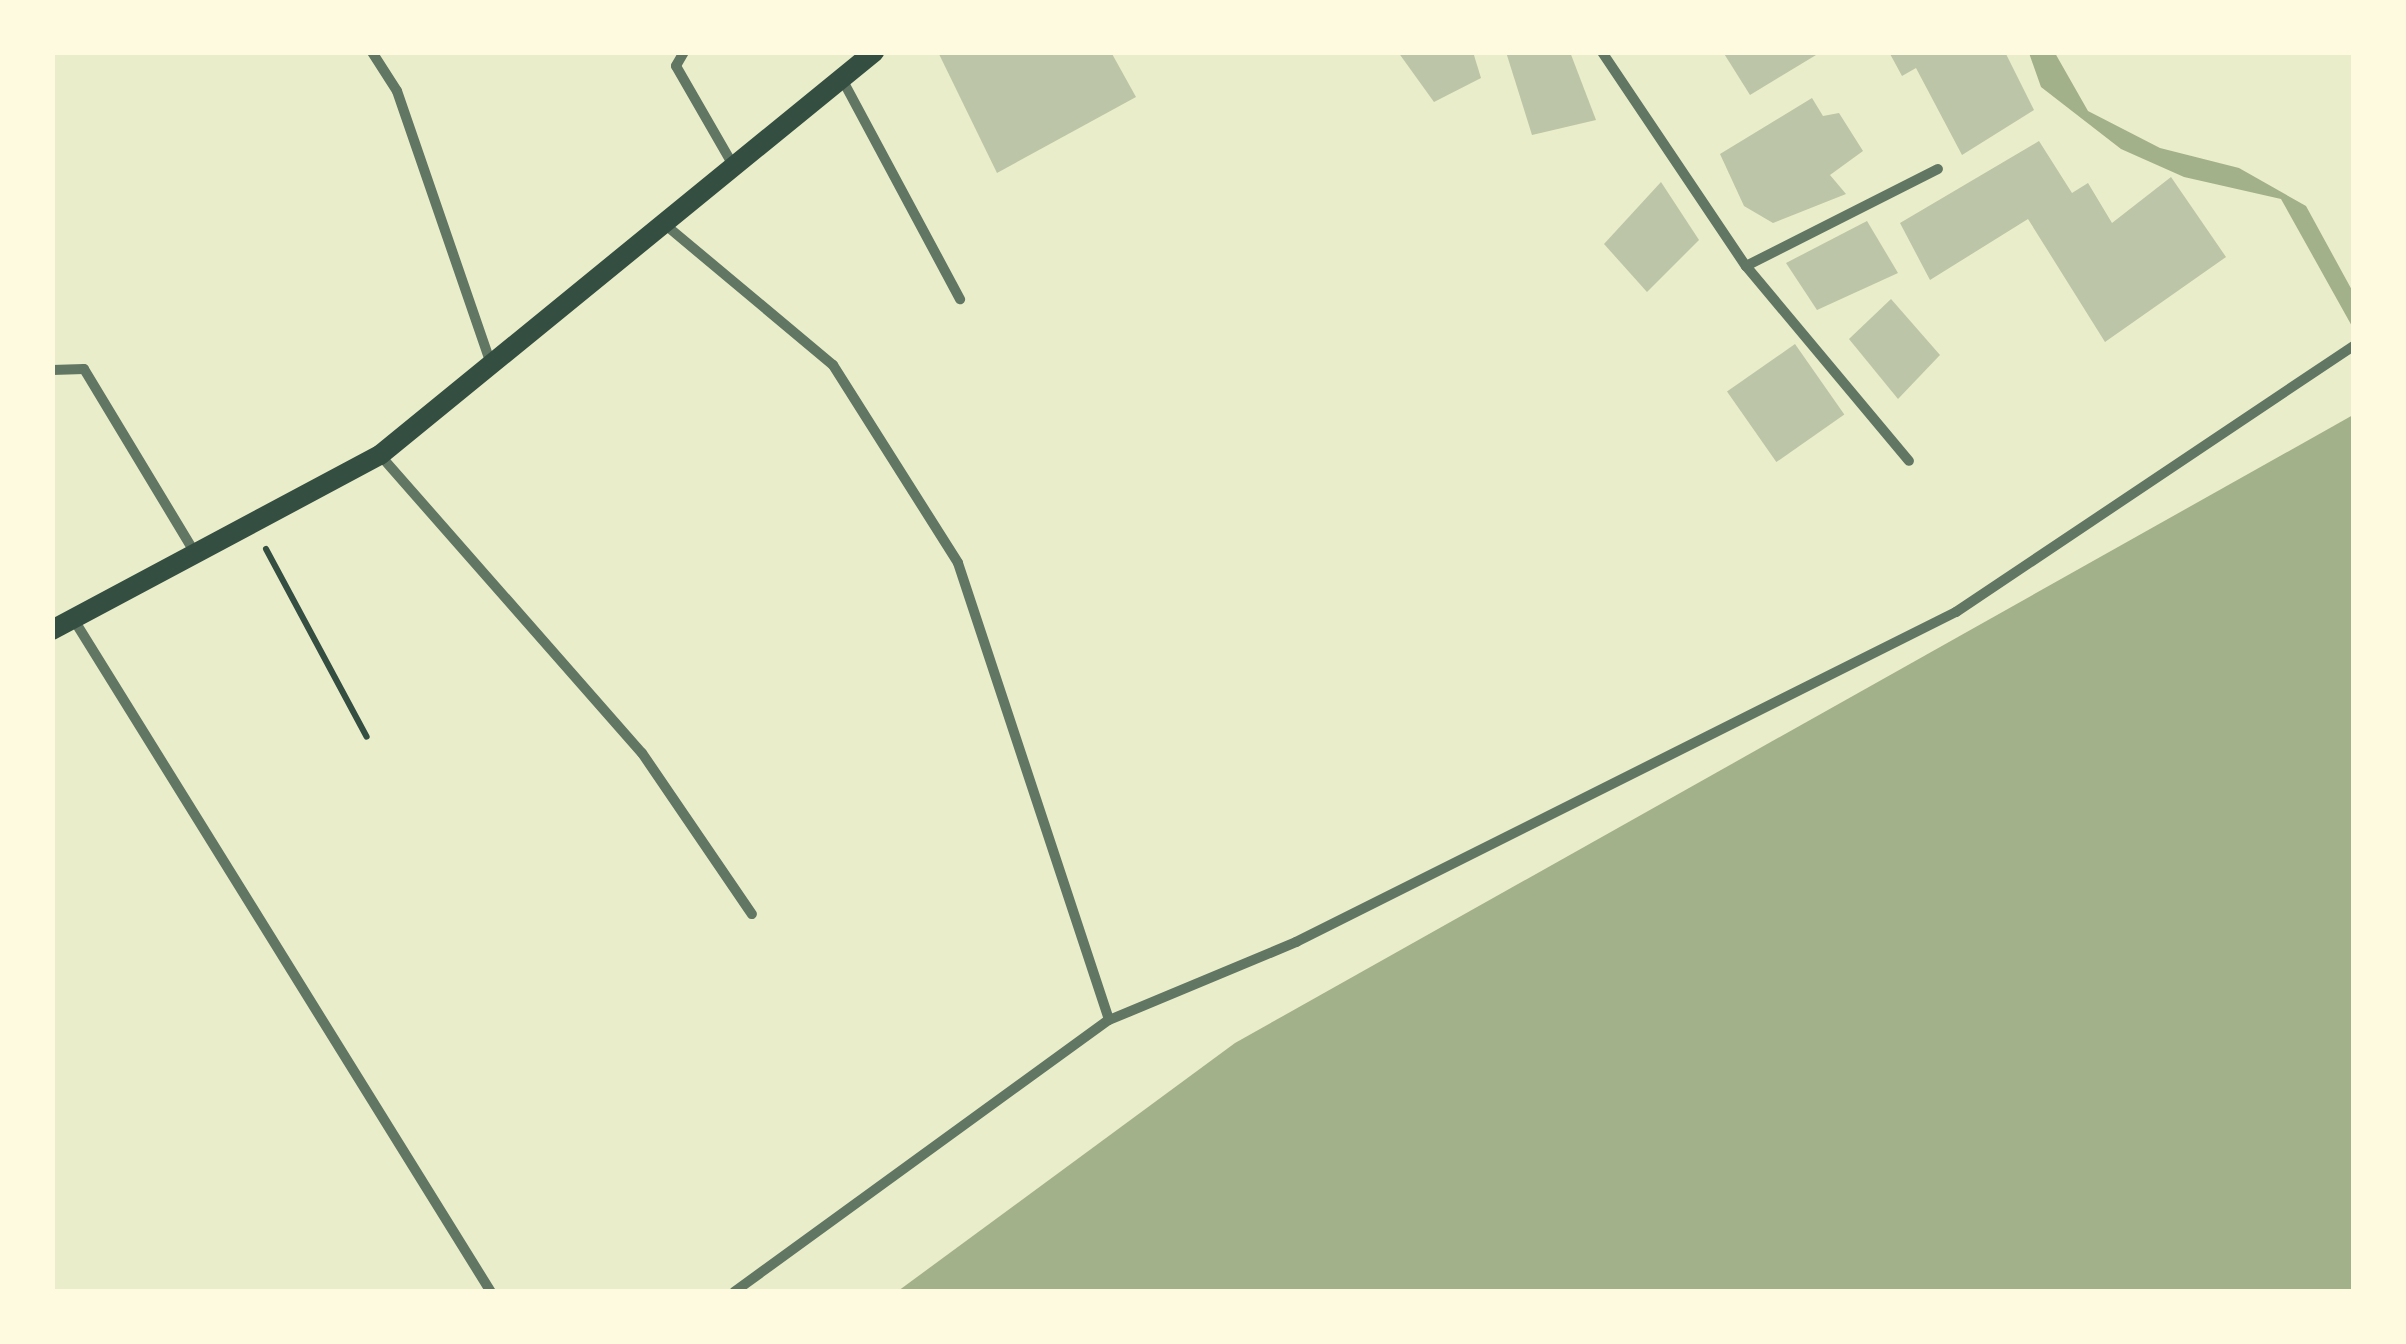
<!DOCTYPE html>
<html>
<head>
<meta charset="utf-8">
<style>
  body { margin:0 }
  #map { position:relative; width:2406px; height:1344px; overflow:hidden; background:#e9edc9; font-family:"Source Serif 4",serif }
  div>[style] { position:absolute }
  .water>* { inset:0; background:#a3b18a }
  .building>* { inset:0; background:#bcc5a7; transform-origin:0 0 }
  .path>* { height:6px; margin:-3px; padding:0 3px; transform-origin:3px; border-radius:3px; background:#344e41 }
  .minor>* { height:10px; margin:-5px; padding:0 5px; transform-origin:5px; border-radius:5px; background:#617663 }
  .secondary>* { height:20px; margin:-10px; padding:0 10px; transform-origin:10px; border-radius:10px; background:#344e41 }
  span { translate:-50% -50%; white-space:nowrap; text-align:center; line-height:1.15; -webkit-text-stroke:8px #fefae0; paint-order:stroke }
  .frame { position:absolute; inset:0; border:55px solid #fefae0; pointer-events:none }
</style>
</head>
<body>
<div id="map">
  <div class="water">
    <i style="clip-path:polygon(2029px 53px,2055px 53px,2088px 111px,2160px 148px,2239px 168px,2306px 206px,2353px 292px,2353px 328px,2281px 199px,2184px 177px,2121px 149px,2041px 87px)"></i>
    <i style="clip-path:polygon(2353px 415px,2353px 1291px,898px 1291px,1235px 1043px)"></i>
  </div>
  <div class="building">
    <i style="clip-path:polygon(938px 52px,1111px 52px,1136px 97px,997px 173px)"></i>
    <i style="clip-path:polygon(1398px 52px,1473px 52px,1481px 78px,1434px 102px)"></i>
    <i style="clip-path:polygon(1506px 52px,1570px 52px,1596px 120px,1532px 135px)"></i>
    <i style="clip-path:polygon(1723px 52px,1821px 52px,1750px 95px)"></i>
    <i style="clip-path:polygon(1889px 52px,2005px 52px,2034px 110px,1962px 155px,1916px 68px,1902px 76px)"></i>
    <i style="clip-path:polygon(1812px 98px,1823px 116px,1839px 113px,1863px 151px,1830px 175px,1846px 194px,1773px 223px,1744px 206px,1720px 154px)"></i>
    <i style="clip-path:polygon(2039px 141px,2072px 193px,2088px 183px,2112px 223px,2171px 177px,2226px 257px,2105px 342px,2028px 219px,1930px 280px,1900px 223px)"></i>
    <i style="clip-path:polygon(1661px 182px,1699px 240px,1647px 292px,1604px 244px)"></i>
    <i style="clip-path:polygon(1867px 221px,1898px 273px,1817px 310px,1786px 263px)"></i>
    <i style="clip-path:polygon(1891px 299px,1940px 355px,1898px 399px,1849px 339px)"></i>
    <i style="left:1795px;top:344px;width:86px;height:83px;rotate:55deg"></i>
  </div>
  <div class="path">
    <i style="left:266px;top:549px;width:213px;rotate:61.8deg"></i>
  </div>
  <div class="minor">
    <i style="left:372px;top:52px;width:46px;rotate:57.3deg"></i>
    <i style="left:397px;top:91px;width:282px;rotate:71deg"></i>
    <i style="left:684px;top:52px;width:16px;rotate:120deg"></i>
    <i style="left:676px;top:66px;width:114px;rotate:60.1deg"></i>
    <i style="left:1602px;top:52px;width:258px;rotate:56.1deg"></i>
    <i style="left:1746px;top:266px;width:254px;rotate:50.1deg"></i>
    <i style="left:842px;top:79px;width:250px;rotate:61.8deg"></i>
    <i style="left:662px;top:222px;width:223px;rotate:39.9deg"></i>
    <i style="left:833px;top:365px;width:234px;rotate:57.7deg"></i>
    <i style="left:958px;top:563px;width:481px;rotate:71.7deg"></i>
    <i style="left:1746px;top:266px;width:215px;rotate:-26.8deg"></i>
    <i style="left:52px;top:370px;width:32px;rotate:-2deg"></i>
    <i style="left:84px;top:369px;width:217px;rotate:58.9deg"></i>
    <i style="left:380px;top:455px;width:397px;rotate:48.7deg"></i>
    <i style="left:642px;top:753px;width:195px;rotate:55.7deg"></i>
    <i style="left:74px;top:620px;width:791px;rotate:58.18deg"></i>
    <i style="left:734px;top:1292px;width:463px;rotate:-36deg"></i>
    <i style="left:1109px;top:1020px;width:203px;rotate:-22.6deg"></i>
    <i style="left:1296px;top:942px;width:738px;rotate:-26.57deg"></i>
    <i style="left:1956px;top:612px;width:479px;rotate:-33.8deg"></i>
  </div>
  <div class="secondary">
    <i style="left:52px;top:630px;width:372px;rotate:-28.1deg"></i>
    <i style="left:380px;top:455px;width:638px;rotate:-39.21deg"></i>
  </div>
  <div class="frame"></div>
</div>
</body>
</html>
